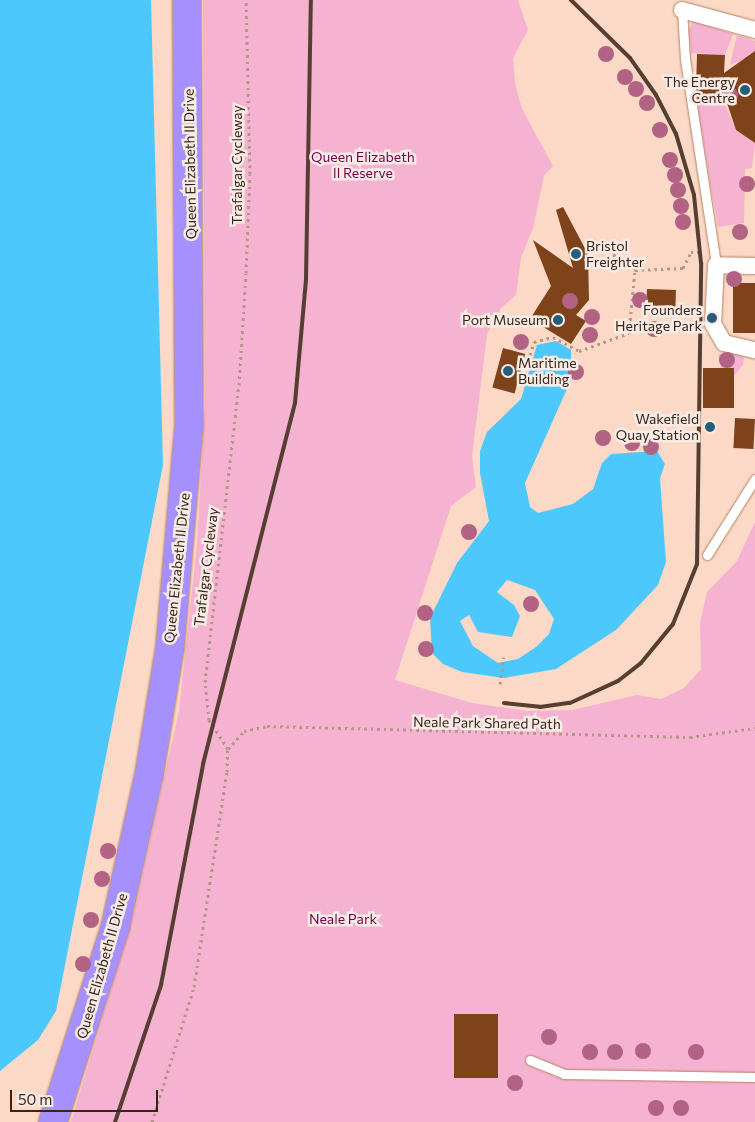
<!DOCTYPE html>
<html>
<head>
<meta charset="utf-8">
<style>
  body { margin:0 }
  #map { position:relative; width:755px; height:1122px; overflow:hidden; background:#fbd9c6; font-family:Commissioner,sans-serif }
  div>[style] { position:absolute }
  .green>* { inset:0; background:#f6b2d1 }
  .water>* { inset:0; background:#4dc8fd }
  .building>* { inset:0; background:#7f431b; transform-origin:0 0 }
  .path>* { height:3px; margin-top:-1.5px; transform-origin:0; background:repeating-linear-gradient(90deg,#b49787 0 2.5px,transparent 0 6.5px) }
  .roads { filter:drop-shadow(0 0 1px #b78365) drop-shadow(0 0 1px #b78365) }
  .lane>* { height:9px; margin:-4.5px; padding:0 4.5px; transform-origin:4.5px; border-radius:4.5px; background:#fff }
  .street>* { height:16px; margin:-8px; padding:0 8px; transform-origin:8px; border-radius:8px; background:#fff }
  .highway>* { height:28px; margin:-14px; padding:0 14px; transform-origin:14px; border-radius:14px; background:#a590fd }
  .rail>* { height:4px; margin:-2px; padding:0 2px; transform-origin:2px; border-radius:2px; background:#563f32 }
  .trees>* { width:16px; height:16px; margin:-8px; border-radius:50%; background:#b26383 }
  .dots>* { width:14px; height:14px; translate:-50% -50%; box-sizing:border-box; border:2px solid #f7ebe5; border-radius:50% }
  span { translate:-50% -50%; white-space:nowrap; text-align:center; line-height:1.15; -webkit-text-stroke:5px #f7ebe5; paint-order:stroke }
  .poi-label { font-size:14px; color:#392418 }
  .right { translate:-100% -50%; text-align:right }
  .left { translate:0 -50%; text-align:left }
  .park-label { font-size:14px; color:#77024c }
  .street-label { font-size:14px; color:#392418 }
  .scale { position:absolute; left:10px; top:1090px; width:148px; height:22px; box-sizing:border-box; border:2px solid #392418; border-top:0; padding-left:6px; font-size:15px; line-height:18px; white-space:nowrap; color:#392418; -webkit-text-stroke:4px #f7ebe5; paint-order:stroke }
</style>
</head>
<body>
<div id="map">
  <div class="green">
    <i style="clip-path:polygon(203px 0,518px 0,528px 30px,513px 58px,515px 83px,522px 109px,553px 166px,544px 176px,533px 228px,521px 258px,516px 295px,501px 308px,487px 334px,472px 456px,476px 487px,451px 506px,395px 680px,472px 703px,528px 711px,572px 710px,637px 695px,661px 699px,684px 688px,701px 669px,700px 623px,707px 592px,737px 561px,755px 522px,755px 1122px,71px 1122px,135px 910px,179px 710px,197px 544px,205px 402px)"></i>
    <i style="clip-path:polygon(693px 21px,733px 34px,725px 55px,691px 53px,688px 31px)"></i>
    <i style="clip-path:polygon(737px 35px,755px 41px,755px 55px,730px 65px)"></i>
    <i style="clip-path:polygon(696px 102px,724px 103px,736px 130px,755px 143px,752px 168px,745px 169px,744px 223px,718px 227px)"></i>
    <i style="clip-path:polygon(718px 354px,744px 354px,743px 365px,733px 377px,721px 368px)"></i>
  </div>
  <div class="water">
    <i style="clip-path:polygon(0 0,151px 0,163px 465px,56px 1011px,38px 1040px,0 1071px)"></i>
    <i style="clip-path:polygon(evenodd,556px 341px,571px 350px,571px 380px,525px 483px,530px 507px,538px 513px,573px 504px,593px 489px,602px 463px,611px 454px,657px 451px,665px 464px,660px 478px,666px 562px,658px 585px,616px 630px,556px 669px,504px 678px,462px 672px,443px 664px,432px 653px,430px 618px,457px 563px,489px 521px,480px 473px,480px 451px,487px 432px,521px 399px,537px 345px,556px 341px,507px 580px,535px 590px,554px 619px,549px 634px,536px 647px,518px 659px,498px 663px,473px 646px,460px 621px,469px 615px,478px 632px,512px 637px,520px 616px,514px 605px,497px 592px,507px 580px)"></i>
  </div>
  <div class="building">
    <i style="clip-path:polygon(755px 51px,755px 143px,736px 130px,727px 103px,698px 102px,696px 89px,697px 54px,725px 55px,724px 73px)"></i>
    <i style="clip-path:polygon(563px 207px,588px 254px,589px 300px,576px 315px,586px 321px,571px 344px,530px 319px,551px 286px,533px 240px,573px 268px,556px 210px)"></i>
    <i style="left:733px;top:283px;width:22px;height:50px"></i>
    <i style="left:647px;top:289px;width:29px;height:20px;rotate:2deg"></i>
    <i style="left:503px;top:348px;width:23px;height:41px;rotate:15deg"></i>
    <i style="left:703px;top:368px;width:31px;height:40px"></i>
    <i style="left:735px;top:418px;width:20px;height:30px;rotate:3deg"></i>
    <i style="left:498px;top:1014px;width:64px;height:44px;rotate:90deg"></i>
  </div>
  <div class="path">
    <i style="left:592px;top:239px;width:53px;rotate:35.8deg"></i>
    <i style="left:635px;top:270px;width:48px;rotate:-2.4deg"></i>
    <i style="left:683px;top:268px;width:18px;rotate:-63deg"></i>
    <i style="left:691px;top:252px;width:9px"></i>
    <i style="left:523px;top:380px;width:40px;rotate:-74deg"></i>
    <i style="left:534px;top:342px;width:20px;rotate:-15deg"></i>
    <i style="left:553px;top:337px;width:30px;rotate:28deg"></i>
    <i style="left:579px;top:351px;width:53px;rotate:-19.8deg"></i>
    <i style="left:629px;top:333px;width:63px;rotate:-84.6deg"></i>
    <i style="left:500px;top:684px;width:27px;rotate:-82deg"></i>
    <i style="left:228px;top:749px;width:24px;rotate:-48deg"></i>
    <i style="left:244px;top:731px;width:24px;rotate:-12deg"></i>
    <i style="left:267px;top:726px;width:423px;rotate:1.5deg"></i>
    <i style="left:690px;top:737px;width:66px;rotate:-7.9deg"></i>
    <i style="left:152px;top:1122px;width:141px;rotate:-72.7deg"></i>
    <i style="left:194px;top:987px;width:218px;rotate:-81.3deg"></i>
    <i style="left:227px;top:772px;width:23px;rotate:-88deg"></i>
    <i style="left:228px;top:749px;width:35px;rotate:-123deg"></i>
    <i style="left:209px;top:720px;width:38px;rotate:-96deg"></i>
    <i style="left:205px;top:682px;width:299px;rotate:-83.5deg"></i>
    <i style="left:239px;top:385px;width:112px;rotate:-86.4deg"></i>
    <i style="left:246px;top:273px;width:99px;rotate:-87.7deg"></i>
    <i style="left:250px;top:174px;width:174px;rotate:-91.3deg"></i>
  </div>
  <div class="roads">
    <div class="lane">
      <i style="left:682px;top:10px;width:49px;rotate:86.5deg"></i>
      <i style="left:685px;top:59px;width:208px;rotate:81.4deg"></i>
      <i style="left:707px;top:555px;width:90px;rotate:-57.7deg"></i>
      <i style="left:530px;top:1060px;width:37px;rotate:22deg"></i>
      <i style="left:564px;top:1074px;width:191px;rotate:0.9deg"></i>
    </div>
    <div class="street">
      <i style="left:682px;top:10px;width:76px;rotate:15.3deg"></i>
      <i style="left:755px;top:266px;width:39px;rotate:-179deg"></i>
      <i style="left:716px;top:265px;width:59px;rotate:92.9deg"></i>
      <i style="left:713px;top:324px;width:22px;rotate:60deg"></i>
      <i style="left:724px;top:343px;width:32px;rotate:13deg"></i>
    </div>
    <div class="highway">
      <i style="left:53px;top:1122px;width:204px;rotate:-72.3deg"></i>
      <i style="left:115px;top:928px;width:157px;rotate:-77.5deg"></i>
      <i style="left:149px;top:775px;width:130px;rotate:-80.7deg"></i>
      <i style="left:170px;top:647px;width:222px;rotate:-85.1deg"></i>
      <i style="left:189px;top:426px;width:426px;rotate:-90.3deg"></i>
    </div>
  </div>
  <div class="rail">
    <i style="left:504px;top:703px;width:36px;rotate:6deg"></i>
    <i style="left:540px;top:707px;width:30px;rotate:-8deg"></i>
    <i style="left:570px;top:703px;width:53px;rotate:-24.6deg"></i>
    <i style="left:618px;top:681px;width:29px;rotate:-38deg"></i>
    <i style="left:641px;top:663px;width:50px;rotate:-50.6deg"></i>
    <i style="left:673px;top:624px;width:65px;rotate:-68.2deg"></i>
    <i style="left:697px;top:564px;width:301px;rotate:-89.2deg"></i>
    <i style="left:701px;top:263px;width:68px;rotate:-95.9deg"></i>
    <i style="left:694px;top:195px;width:64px;rotate:-106.4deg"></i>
    <i style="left:676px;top:134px;width:44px;rotate:-117.1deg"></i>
    <i style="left:656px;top:95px;width:45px;rotate:-125.1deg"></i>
    <i style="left:630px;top:58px;width:83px;rotate:-135.5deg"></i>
    <i style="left:115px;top:1122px;width:145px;rotate:-71.4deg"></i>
    <i style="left:161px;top:985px;width:225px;rotate:-79.2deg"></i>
    <i style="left:203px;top:764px;width:373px;rotate:-75.7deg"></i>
    <i style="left:295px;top:403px;width:124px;rotate:-84.9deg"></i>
    <i style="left:306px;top:279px;width:279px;rotate:-89deg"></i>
  </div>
  <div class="trees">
    <i style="left:606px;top:54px"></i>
    <i style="left:625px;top:77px"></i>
    <i style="left:636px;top:89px"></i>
    <i style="left:730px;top:95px"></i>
    <i style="left:647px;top:103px"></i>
    <i style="left:660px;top:130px"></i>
    <i style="left:670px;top:160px"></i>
    <i style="left:675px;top:175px"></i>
    <i style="left:747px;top:184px"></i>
    <i style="left:678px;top:190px"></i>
    <i style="left:681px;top:206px"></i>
    <i style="left:683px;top:222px"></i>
    <i style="left:740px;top:232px"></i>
    <i style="left:734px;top:279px"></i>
    <i style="left:640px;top:300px"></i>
    <i style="left:570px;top:301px"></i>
    <i style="left:592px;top:317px"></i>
    <i style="left:654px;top:329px"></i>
    <i style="left:590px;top:335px"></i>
    <i style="left:521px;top:342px"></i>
    <i style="left:727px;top:360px"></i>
    <i style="left:576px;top:372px"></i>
    <i style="left:603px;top:438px"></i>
    <i style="left:632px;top:443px"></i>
    <i style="left:651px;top:447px"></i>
    <i style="left:469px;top:532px"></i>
    <i style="left:531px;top:604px"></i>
    <i style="left:425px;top:613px"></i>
    <i style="left:426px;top:649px"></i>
    <i style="left:108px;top:851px"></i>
    <i style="left:102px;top:879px"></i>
    <i style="left:91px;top:920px"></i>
    <i style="left:83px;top:964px"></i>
    <i style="left:549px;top:1037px"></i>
    <i style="left:643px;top:1051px"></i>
    <i style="left:590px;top:1052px"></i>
    <i style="left:615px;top:1052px"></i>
    <i style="left:696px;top:1052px"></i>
    <i style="left:515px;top:1083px"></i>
    <i style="left:656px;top:1108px"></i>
    <i style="left:681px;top:1108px"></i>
  </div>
  <div class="dots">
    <i style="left:745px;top:90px;background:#255e78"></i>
    <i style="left:576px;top:254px;background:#255e78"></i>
    <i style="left:712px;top:318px;background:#255e78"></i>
    <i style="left:558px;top:320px;background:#255e78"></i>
    <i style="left:508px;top:371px;background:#255e78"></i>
    <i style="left:710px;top:427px;background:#255e78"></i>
  </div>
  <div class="poi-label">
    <span class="right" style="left:735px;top:90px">The Energy<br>Centre</span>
    <span class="left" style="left:586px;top:254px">Bristol<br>Freighter</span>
    <span class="right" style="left:702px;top:318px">Founders<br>Heritage Park</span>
    <span class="right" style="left:548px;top:320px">Port Museum</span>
    <span class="left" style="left:518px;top:371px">Maritime<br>Building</span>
    <span class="right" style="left:699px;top:427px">Wakefield<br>Quay Station</span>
  </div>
  <div class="park-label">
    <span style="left:363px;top:165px">Queen Elizabeth<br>ll Reserve</span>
    <span style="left:343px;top:919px">Neale Park</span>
  </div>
  <div class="street-label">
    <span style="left:190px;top:164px;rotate:-91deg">Queen Elizabeth II Drive</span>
    <span style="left:237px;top:165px;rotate:-90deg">Trafalgar Cycleway</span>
    <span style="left:206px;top:567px;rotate:-83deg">Trafalgar Cycleway</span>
    <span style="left:177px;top:568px;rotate:-84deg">Queen Elizabeth II Drive</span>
    <span style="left:487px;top:723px;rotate:1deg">Neale Park Shared Path</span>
    <span style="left:102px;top:966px;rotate:-74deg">Queen Elizabeth II Drive</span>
  </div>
  <div class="scale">50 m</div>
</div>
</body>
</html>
